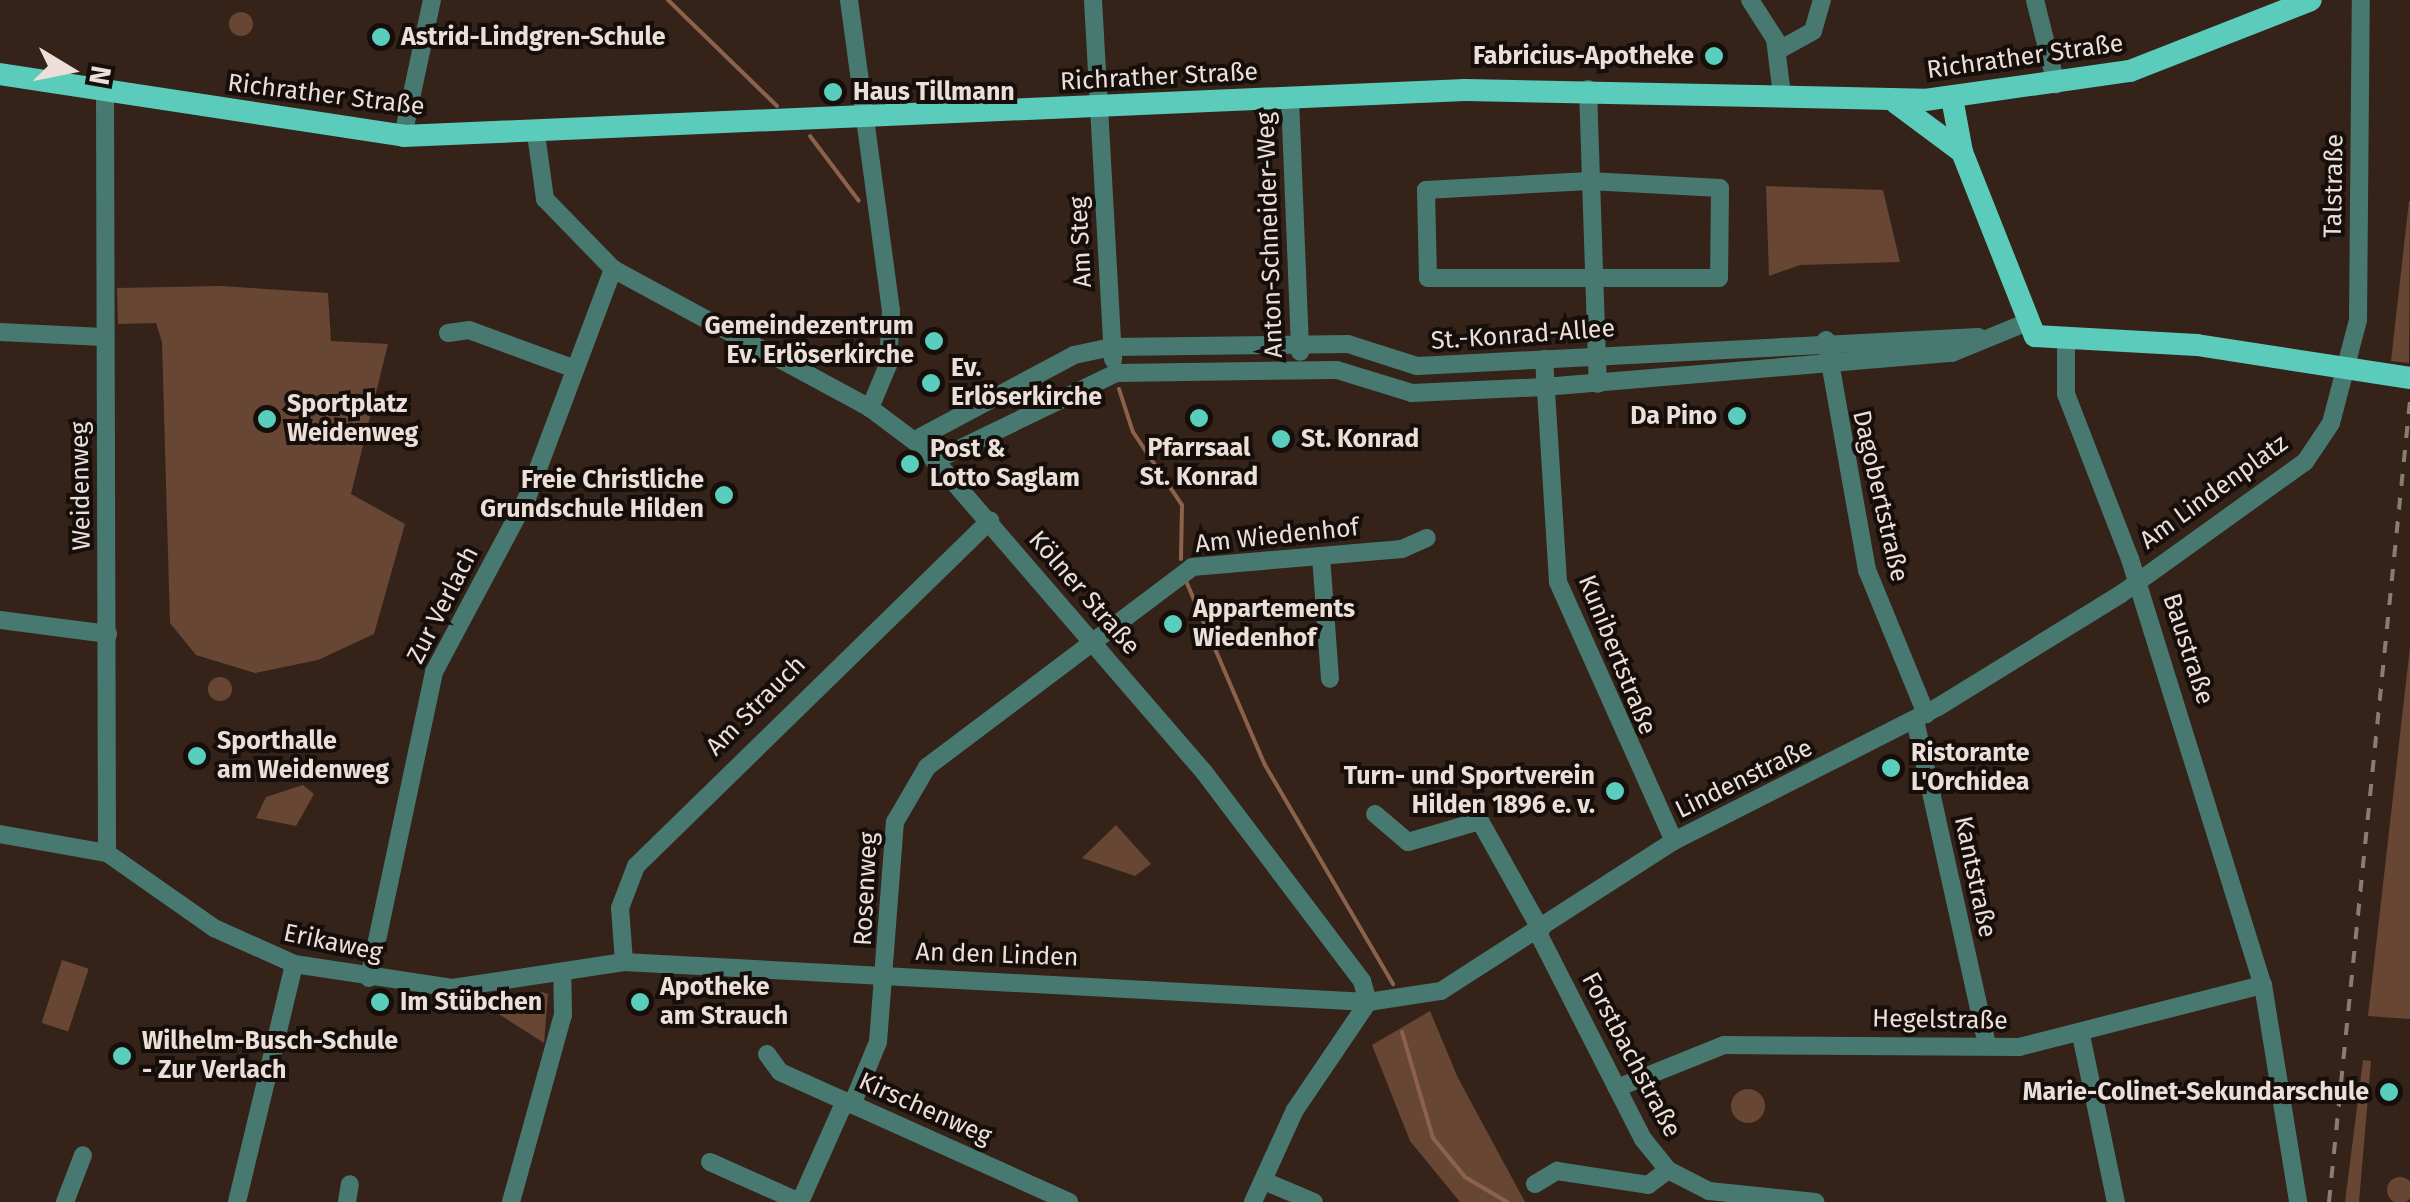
<!DOCTYPE html>
<html>
<head>
<meta charset="utf-8">
<style>
  body { margin:0 }
  #map { position:relative; width:2410px; height:1202px; overflow:hidden; background:#352319; font-family:"Fira Sans",sans-serif }
  div>[style] { position:absolute }
  .green>* { inset:0; background:#684634; transform-origin:0 0 }
  .round { border-radius:50% }
  .stream>* { height:4px; margin:-2px; padding:0 2px; transform-origin:2px; border-radius:2px; background:#8c624c }
  .minor>* { height:18px; margin:-9px; padding:0 9px; transform-origin:9px; border-radius:9px; background:#477971 }
  .major>* { height:22px; margin:-11px; padding:0 11px; transform-origin:11px; border-radius:11px; background:#5bccbb }
  .rail>* { height:4px; margin-top:-2px; transform-origin:0; background:repeating-linear-gradient(90deg,#8a7b73 0 12px,transparent 0 24px) }
  .dots>* { width:28px; height:28px; translate:-50% -50%; box-sizing:border-box; border:5px solid #160e0a; border-radius:50% }
  span { translate:-50% -50%; white-space:nowrap; text-align:center; line-height:1.15; -webkit-text-stroke:8px #160e0a; paint-order:stroke }
  .poi-label { font-size:25px; color:#ecdfd9; font-weight:700 }
  .left { translate:0 -50%; text-align:left }
  .right { translate:-100% -50%; text-align:right }
  .street-label { font-size:25px; color:#ecdfd9 }
  .north { position:absolute; left:20px; top:20px; width:100px; height:100px; -webkit-text-stroke:8px #160e0a; paint-order:stroke; rotate:100deg; font-size:28px; font-weight:700; line-height:40px; text-align:center; color:#ecdfd9 }
  .north::after { content:''; display:block; margin:auto; width:35px; height:45px; background:#ecdfd9; clip-path:polygon(50% 0,100% 100%,50% 72%,0 100%) }
</style>
</head>
<body>
<div id="map">
  <div class="green">
    <i class="round" style="left:229px;top:12px;width:24px;height:24px"></i>
    <i style="clip-path:polygon(1766px 186px,1883px 190px,1900px 262px,1800px 265px,1769px 276px)"></i>
    <i style="clip-path:polygon(2409px 201px,2410px 201px,2409px 363px,2391px 361px)"></i>
    <i style="clip-path:polygon(221px 286px,328px 293px,331px 341px,388px 344px,351px 494px,405px 524px,374px 634px,318px 660px,255px 673px,196px 655px,170px 623px,162px 342px,156px 323px,118px 324px,117px 288px)"></i>
    <i style="clip-path:polygon(2410px 647px,2410px 1019px,2368px 1016px)"></i>
    <i class="round" style="left:208px;top:677px;width:24px;height:24px"></i>
    <i style="clip-path:polygon(303px 785px,314px 794px,296px 826px,256px 818px,266px 797px)"></i>
    <i style="clip-path:polygon(1116px 825px,1151px 864px,1135px 876px,1082px 858px)"></i>
    <i style="left:62px;top:960px;width:28px;height:66px;rotate:18deg"></i>
    <i style="clip-path:polygon(548px 994px,544px 1043px,480px 1002px,542px 992px)"></i>
    <i style="clip-path:polygon(1430px 1011px,1458px 1078px,1525px 1202px,1460px 1202px,1410px 1141px,1372px 1045px)"></i>
    <i style="clip-path:polygon(2363px 1060px,2371px 1061px,2359px 1202px,2345px 1202px)"></i>
    <i class="round" style="left:1731px;top:1089px;width:34px;height:34px"></i>
    <i class="round" style="left:2387px;top:1177px;width:26px;height:26px"></i>
  </div>
  <div class="stream">
    <i style="left:668px;top:0;width:152px;rotate:44.2deg"></i>
    <i style="left:810px;top:136px;width:81px;rotate:53deg"></i>
    <i style="left:1119px;top:389px;width:45px;rotate:72deg"></i>
    <i style="left:1133px;top:432px;width:88px;rotate:56.1deg"></i>
    <i style="left:1182px;top:505px;width:54px;rotate:91.1deg"></i>
    <i style="left:1186px;top:581px;width:200px;rotate:66.8deg"></i>
    <i style="left:1265px;top:765px;width:254px;rotate:59.7deg"></i>
    <i style="left:1402px;top:1032px;width:110px;rotate:73.7deg"></i>
    <i style="left:1433px;top:1138px;width:50px;rotate:50.6deg"></i>
    <i style="left:1465px;top:1177px;width:49px;rotate:30.8deg"></i>
  </div>
  <div class="minor">
    <i style="left:849px;top:0;width:313px;rotate:82.3deg"></i>
    <i style="left:891px;top:310px;width:55px;rotate:93.1deg"></i>
    <i style="left:888px;top:365px;width:47px;rotate:112.7deg"></i>
    <i style="left:1093px;top:0;width:360px;rotate:86.8deg"></i>
    <i style="left:1750px;top:0;width:46px;rotate:57.3deg"></i>
    <i style="left:1775px;top:39px;width:56px;rotate:82.9deg"></i>
    <i style="left:2035px;top:0;width:87px;rotate:76deg"></i>
    <i style="left:1779px;top:50px;width:39px;rotate:-29deg"></i>
    <i style="left:1813px;top:31px;width:32px;rotate:-74deg"></i>
    <i style="left:1588px;top:89px;width:295px;rotate:88.1deg"></i>
    <i style="left:105px;top:92px;width:761px;rotate:89.85deg"></i>
    <i style="left:1290px;top:98px;width:254px;rotate:87.7deg"></i>
    <i style="left:536px;top:134px;width:66px;rotate:82.1deg"></i>
    <i style="left:545px;top:199px;width:98px;rotate:45.8deg"></i>
    <i style="left:613px;top:269px;width:292px;rotate:28.4deg"></i>
    <i style="left:870px;top:408px;width:70px;rotate:36.9deg"></i>
    <i style="left:926px;top:450px;width:425px;rotate:49.2deg"></i>
    <i style="left:1204px;top:772px;width:262px;rotate:52.9deg"></i>
    <i style="left:1362px;top:981px;width:22px;rotate:74deg"></i>
    <i style="left:403px;top:136px;width:139px;rotate:-78deg"></i>
    <i style="left:1589px;top:181px;width:131px;rotate:3.1deg"></i>
    <i style="left:1720px;top:188px;width:90px;rotate:90.6deg"></i>
    <i style="left:1719px;top:278px;width:291px;rotate:180deg"></i>
    <i style="left:1428px;top:278px;width:88px;rotate:-91.3deg"></i>
    <i style="left:1426px;top:190px;width:163px;rotate:-3.2deg"></i>
    <i style="left:0;top:332px;width:103px;rotate:2.8deg"></i>
    <i style="left:448px;top:333px;width:21px;rotate:-8deg"></i>
    <i style="left:469px;top:330px;width:113px;rotate:20.2deg"></i>
    <i style="left:1826px;top:340px;width:234px;rotate:79.9deg"></i>
    <i style="left:1867px;top:570px;width:156px;rotate:67.7deg"></i>
    <i style="left:2066px;top:345px;width:49px;rotate:90deg"></i>
    <i style="left:2066px;top:394px;width:177px;rotate:68.8deg"></i>
    <i style="left:2130px;top:559px;width:446px;rotate:72.7deg"></i>
    <i style="left:2263px;top:985px;width:220px;rotate:80.8deg"></i>
    <i style="left:1544px;top:359px;width:223px;rotate:86.4deg"></i>
    <i style="left:1558px;top:582px;width:284px;rotate:65.9deg"></i>
    <i style="left:915px;top:440px;width:180px;rotate:-28.1deg"></i>
    <i style="left:1074px;top:355px;width:38px;rotate:-12deg"></i>
    <i style="left:1111px;top:347px;width:237px;rotate:-0.7deg"></i>
    <i style="left:1348px;top:344px;width:72px;rotate:17.7deg"></i>
    <i style="left:1417px;top:366px;width:562px;rotate:-2.96deg"></i>
    <i style="left:934px;top:461px;width:202px;rotate:-25.8deg"></i>
    <i style="left:1116px;top:373px;width:221px;rotate:-0.8deg"></i>
    <i style="left:1337px;top:370px;width:78px;rotate:17deg"></i>
    <i style="left:1412px;top:393px;width:132px;rotate:-2.6deg"></i>
    <i style="left:1544px;top:387px;width:409px;rotate:-4.8deg"></i>
    <i style="left:1952px;top:353px;width:79px;rotate:-22.3deg"></i>
    <i style="left:1321px;top:556px;width:123px;rotate:85.8deg"></i>
    <i style="left:0;top:620px;width:109px;rotate:7.4deg"></i>
    <i style="left:1915px;top:720px;width:333px;rotate:77.5deg"></i>
    <i style="left:1375px;top:814px;width:43px;rotate:40.3deg"></i>
    <i style="left:1408px;top:842px;width:75px;rotate:-16.3deg"></i>
    <i style="left:1480px;top:821px;width:125px;rotate:60.8deg"></i>
    <i style="left:0;top:834px;width:109px;rotate:10.1deg"></i>
    <i style="left:107px;top:853px;width:131px;rotate:35deg"></i>
    <i style="left:214px;top:928px;width:88px;rotate:24.2deg"></i>
    <i style="left:294px;top:964px;width:160px;rotate:8.6deg"></i>
    <i style="left:452px;top:988px;width:174px;rotate:-8.6deg"></i>
    <i style="left:624px;top:962px;width:745px;rotate:3.08deg"></i>
    <i style="left:1368px;top:1002px;width:74px;rotate:-8.6deg"></i>
    <i style="left:1441px;top:991px;width:277px;rotate:-32.8deg"></i>
    <i style="left:1674px;top:841px;width:296px;rotate:-26.9deg"></i>
    <i style="left:1938px;top:707px;width:215px;rotate:-31.7deg"></i>
    <i style="left:2121px;top:594px;width:226px;rotate:-35.7deg"></i>
    <i style="left:2305px;top:462px;width:47px;rotate:-56.3deg"></i>
    <i style="left:2331px;top:423px;width:106px;rotate:-75.3deg"></i>
    <i style="left:2358px;top:320px;width:320px;rotate:-89.5deg"></i>
    <i style="left:1538px;top:933px;width:231px;rotate:63deg"></i>
    <i style="left:1643px;top:1139px;width:40px;rotate:51deg"></i>
    <i style="left:1668px;top:1170px;width:46px;rotate:27.1deg"></i>
    <i style="left:1709px;top:1191px;width:107px;rotate:5.9deg"></i>
    <i style="left:624px;top:962px;width:54px;rotate:-94.2deg"></i>
    <i style="left:620px;top:908px;width:45px;rotate:-69.1deg"></i>
    <i style="left:636px;top:866px;width:495px;rotate:-44.3deg"></i>
    <i style="left:369px;top:978px;width:313px;rotate:-78deg"></i>
    <i style="left:434px;top:672px;width:197px;rotate:-61.9deg"></i>
    <i style="left:527px;top:498px;width:245px;rotate:-69.4deg"></i>
    <i style="left:2081px;top:1035px;width:171px;rotate:78.2deg"></i>
    <i style="left:767px;top:1054px;width:22px;rotate:54deg"></i>
    <i style="left:780px;top:1072px;width:317px;rotate:24.2deg"></i>
    <i style="left:1617px;top:1088px;width:115px;rotate:-21.9deg"></i>
    <i style="left:1724px;top:1045px;width:295px;rotate:0.4deg"></i>
    <i style="left:2019px;top:1047px;width:252px;rotate:-14.3deg"></i>
    <i style="left:852px;top:1105px;width:68px;rotate:-67.6deg"></i>
    <i style="left:878px;top:1042px;width:221px;rotate:-85.6deg"></i>
    <i style="left:895px;top:822px;width:64px;rotate:-59.8deg"></i>
    <i style="left:927px;top:767px;width:332px;rotate:-37deg"></i>
    <i style="left:1192px;top:567px;width:211px;rotate:-4.9deg"></i>
    <i style="left:1402px;top:549px;width:27px;rotate:-24deg"></i>
    <i style="left:710px;top:1162px;width:98px;rotate:24deg"></i>
    <i style="left:800px;top:1202px;width:111px;rotate:-66deg"></i>
    <i style="left:1264px;top:1181px;width:54px;rotate:22.8deg"></i>
    <i style="left:1535px;top:1184px;width:26px;rotate:-31deg"></i>
    <i style="left:1557px;top:1171px;width:92px;rotate:8.7deg"></i>
    <i style="left:1648px;top:1185px;width:25px;rotate:-37deg"></i>
    <i style="left:65px;top:1202px;width:50px;rotate:-69deg"></i>
    <i style="left:237px;top:1202px;width:245px;rotate:-76.5deg"></i>
    <i style="left:347px;top:1202px;width:18px;rotate:-81deg"></i>
    <i style="left:511px;top:1202px;width:194px;rotate:-74.5deg"></i>
    <i style="left:563px;top:1015px;width:39px;rotate:-91deg"></i>
    <i style="left:1253px;top:1202px;width:101px;rotate:-65.5deg"></i>
    <i style="left:1295px;top:1110px;width:130px;rotate:-55.9deg"></i>
  </div>
  <div class="major">
    <i style="left:0;top:74px;width:408px;rotate:8.7deg"></i>
    <i style="left:403px;top:136px;width:1063px;rotate:-2.48deg"></i>
    <i style="left:1465px;top:90px;width:460px;rotate:1.2deg"></i>
    <i style="left:1925px;top:100px;width:207px;rotate:-8.1deg"></i>
    <i style="left:2130px;top:71px;width:194px;rotate:-21.4deg"></i>
    <i style="left:1952px;top:98px;width:55px;rotate:79.5deg"></i>
    <i style="left:1962px;top:152px;width:198px;rotate:68.4deg"></i>
    <i style="left:2035px;top:336px;width:162px;rotate:3.2deg"></i>
    <i style="left:2197px;top:345px;width:216px;rotate:8.8deg"></i>
    <i style="left:1896px;top:103px;width:82px;rotate:36.6deg"></i>
  </div>
  <div class="rail">
    <i style="left:2329px;top:1202px;width:805px;rotate:-84.23deg"></i>
  </div>
  <div class="dots">
    <i style="left:381px;top:37px;background:#5acebd"></i>
    <i style="left:1714px;top:56px;background:#5acebd"></i>
    <i style="left:833px;top:92px;background:#5acebd"></i>
    <i style="left:934px;top:341px;background:#5acebd"></i>
    <i style="left:931px;top:383px;background:#5acebd"></i>
    <i style="left:1737px;top:416px;background:#5acebd"></i>
    <i style="left:1199px;top:418px;background:#5acebd"></i>
    <i style="left:267px;top:419px;background:#5acebd"></i>
    <i style="left:1281px;top:439px;background:#5acebd"></i>
    <i style="left:910px;top:464px;background:#5acebd"></i>
    <i style="left:724px;top:495px;background:#5acebd"></i>
    <i style="left:1173px;top:624px;background:#5acebd"></i>
    <i style="left:197px;top:756px;background:#5acebd"></i>
    <i style="left:1891px;top:768px;background:#5acebd"></i>
    <i style="left:1615px;top:791px;background:#5acebd"></i>
    <i style="left:380px;top:1002px;background:#5acebd"></i>
    <i style="left:640px;top:1002px;background:#5acebd"></i>
    <i style="left:122px;top:1056px;background:#5acebd"></i>
    <i style="left:2389px;top:1092px;background:#5acebd"></i>
  </div>
  <div class="poi-label">
    <span class="left" style="left:401px;top:37px">Astrid-Lindgren-Schule</span>
    <span class="right" style="left:1694px;top:56px">Fabricius-Apotheke</span>
    <span class="left" style="left:853px;top:92px">Haus Tillmann</span>
    <span class="right" style="left:914px;top:341px">Gemeindezentrum<br>Ev. Erlöserkirche</span>
    <span class="left" style="left:951px;top:383px">Ev.<br>Erlöserkirche</span>
    <span class="left" style="left:287px;top:419px">Sportplatz<br>Weidenweg</span>
    <span class="right" style="left:1717px;top:416px">Da Pino</span>
    <span class="left" style="left:1301px;top:439px">St. Konrad</span>
    <span style="left:1199px;top:463px">Pfarrsaal<br>St. Konrad</span>
    <span class="left" style="left:930px;top:464px">Post &amp;<br>Lotto Saglam</span>
    <span class="right" style="left:704px;top:495px">Freie Christliche<br>Grundschule Hilden</span>
    <span class="left" style="left:1193px;top:624px">Appartements<br>Wiedenhof</span>
    <span class="left" style="left:217px;top:756px">Sporthalle<br>am Weidenweg</span>
    <span class="left" style="left:1911px;top:768px">Ristorante<br>L'Orchidea</span>
    <span class="right" style="left:1595px;top:791px">Turn- und Sportverein<br>Hilden 1896 e. v.</span>
    <span class="left" style="left:660px;top:1002px">Apotheke<br>am Strauch</span>
    <span class="left" style="left:400px;top:1002px">Im Stübchen</span>
    <span class="left" style="left:142px;top:1056px">Wilhelm-Busch-Schule<br>- Zur Verlach</span>
    <span class="right" style="left:2369px;top:1092px">Marie-Colinet-Sekundarschule</span>
  </div>
  <div class="street-label">
    <span style="left:2025px;top:57px;rotate:-8deg">Richrather Straße</span>
    <span style="left:1159px;top:77px;rotate:-3deg">Richrather Straße</span>
    <span style="left:326px;top:95px;rotate:7deg">Richrather Straße</span>
    <span style="left:2334px;top:186px;rotate:-89deg">Talstraße</span>
    <span style="left:1270px;top:235px;rotate:-92deg">Anton-Schneider-Weg</span>
    <span style="left:1081px;top:242px;rotate:-93deg">Am Steg</span>
    <span style="left:1523px;top:335px;rotate:-4deg">St.-Konrad-Allee</span>
    <span style="left:81px;top:486px;rotate:-91deg">Weidenweg</span>
    <span style="left:2214px;top:492px;rotate:-36deg">Am Lindenplatz</span>
    <span style="left:1880px;top:496px;rotate:77deg">Dagobertstraße</span>
    <span style="left:1277px;top:536px;rotate:-6deg">Am Wiedenhof</span>
    <span style="left:1084px;top:593px;rotate:49deg">Kölner Straße</span>
    <span style="left:443px;top:605px;rotate:-63deg">Zur Verlach</span>
    <span style="left:2188px;top:649px;rotate:72deg">Baustraße</span>
    <span style="left:1617px;top:655px;rotate:68deg">Kunibertstraße</span>
    <span style="left:756px;top:706px;rotate:-45deg">Am Strauch</span>
    <span style="left:1744px;top:779px;rotate:-26deg">Lindenstraße</span>
    <span style="left:1975px;top:877px;rotate:78deg">Kantstraße</span>
    <span style="left:866px;top:889px;rotate:-87deg">Rosenweg</span>
    <span style="left:333px;top:943px;rotate:12deg">Erikaweg</span>
    <span style="left:997px;top:955px;rotate:2deg">An den Linden</span>
    <span style="left:1940px;top:1020px;rotate:1deg">Hegelstraße</span>
    <span style="left:1631px;top:1055px;rotate:62deg">Forstbachstraße</span>
    <span style="left:925px;top:1109px;rotate:24deg">Kirschenweg</span>
  </div>
  <div class="north">N</div>
</div>
</body>
</html>
